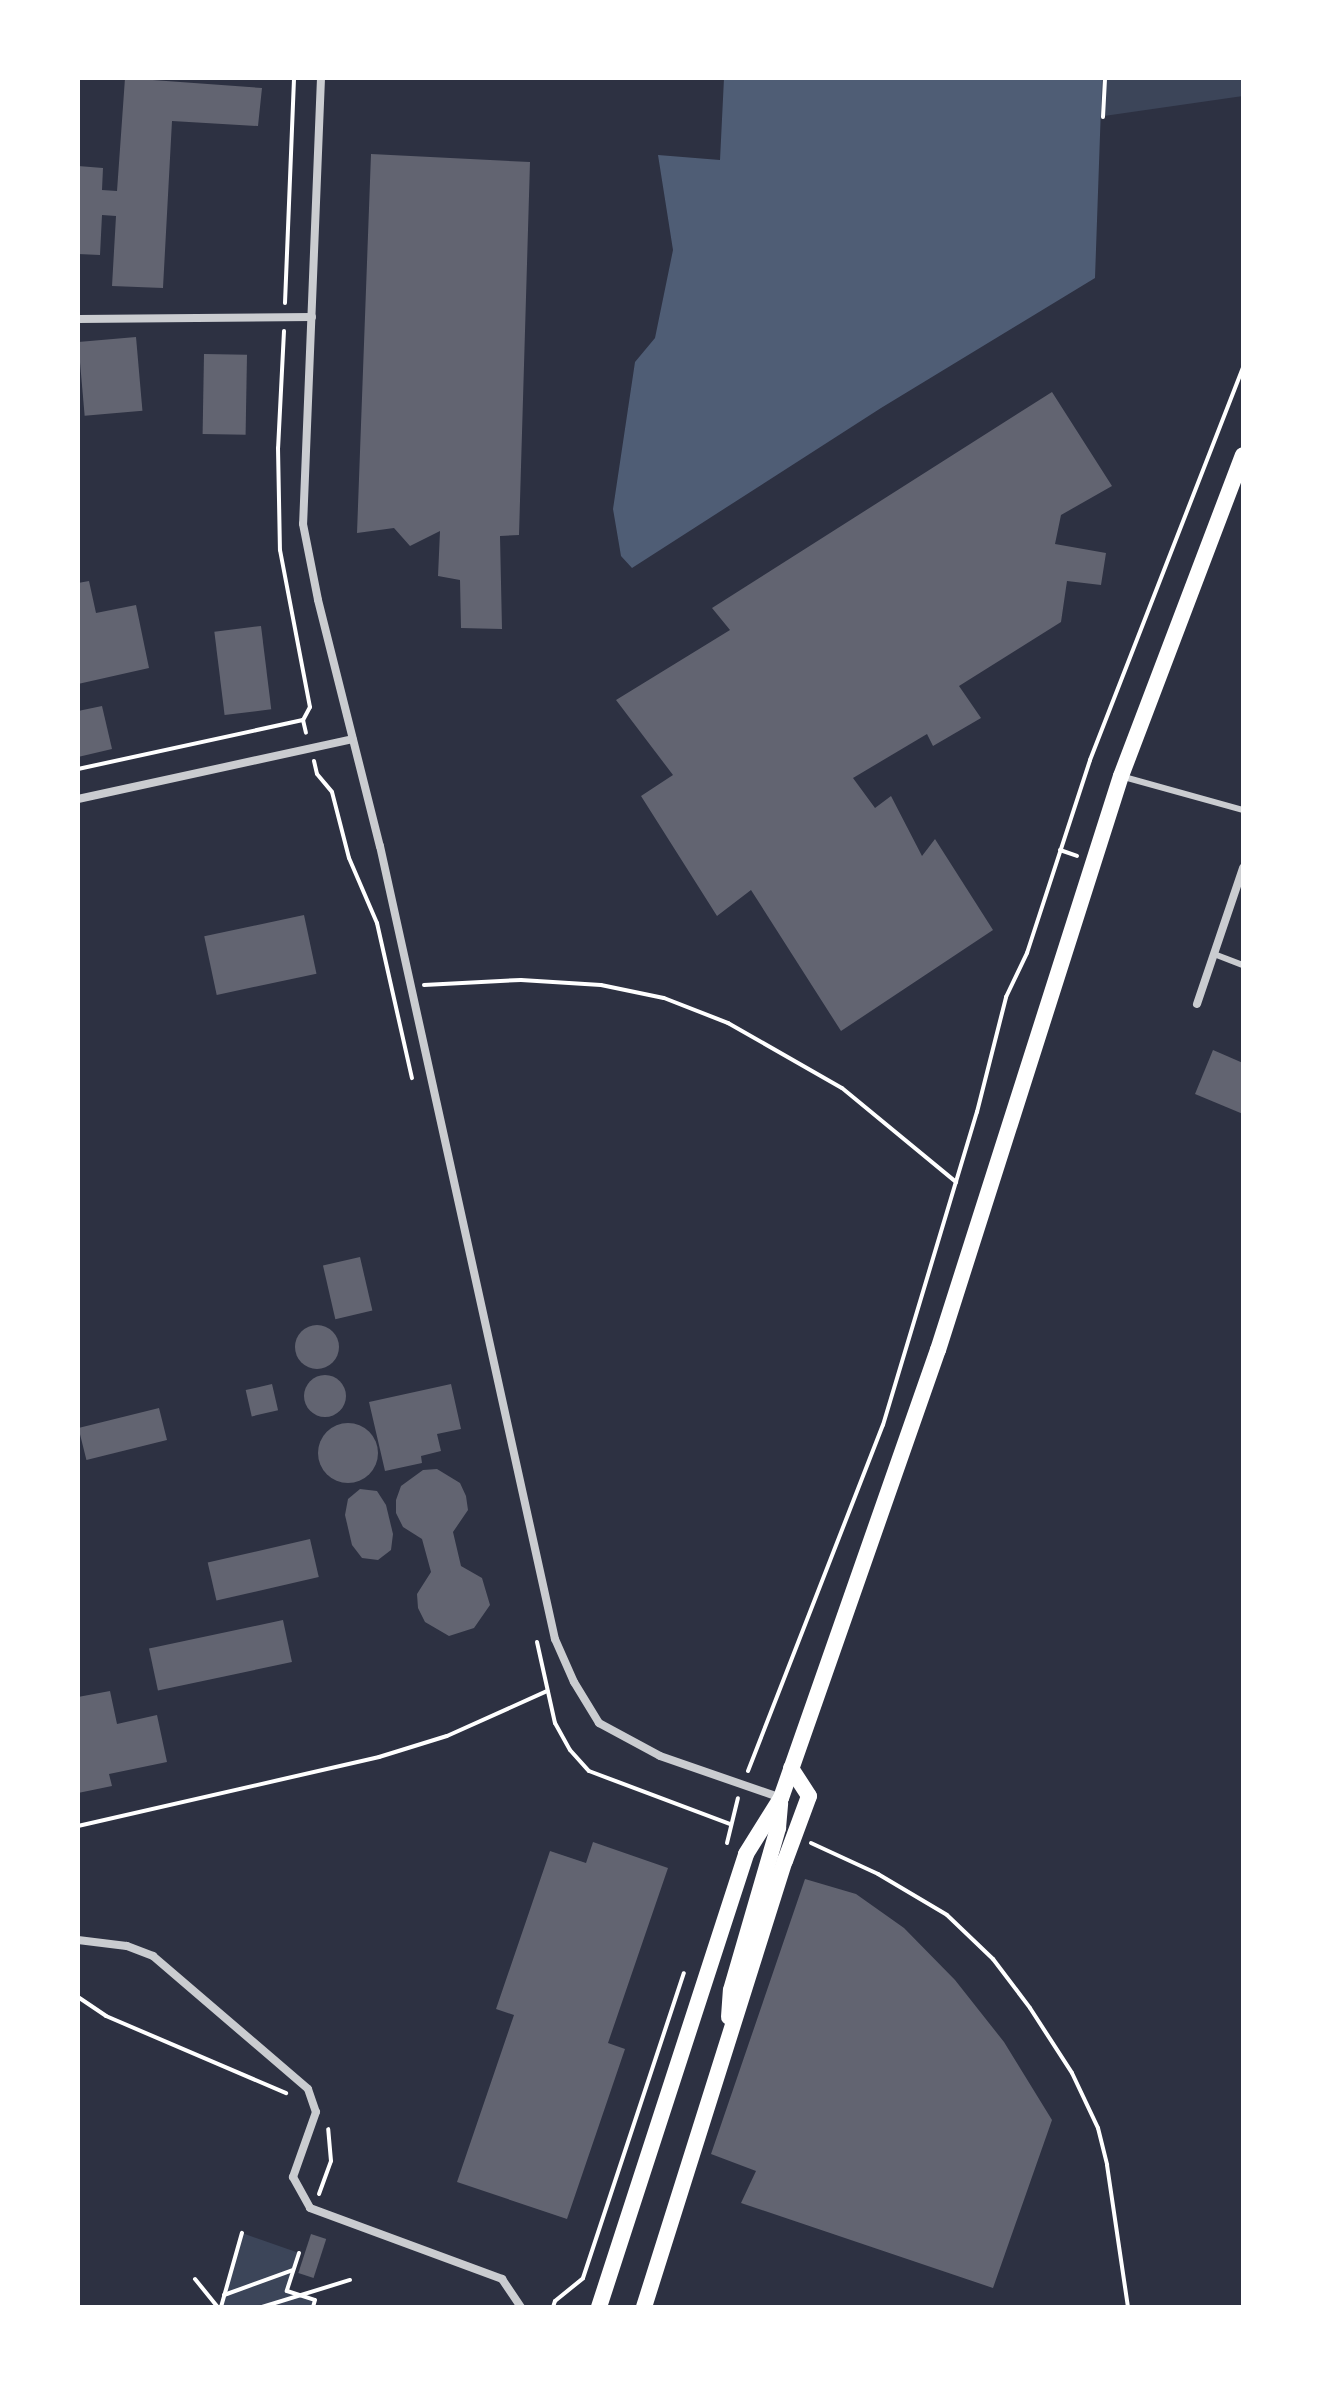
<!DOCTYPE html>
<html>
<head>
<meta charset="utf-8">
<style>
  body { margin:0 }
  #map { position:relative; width:1321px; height:2385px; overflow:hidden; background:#2d3142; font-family:Montserrat,sans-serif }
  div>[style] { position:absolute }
  .green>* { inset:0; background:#3c4559 }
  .water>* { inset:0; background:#4f5d75 }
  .building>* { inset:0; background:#626471; transform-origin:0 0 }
  .round { border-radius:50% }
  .path>* { height:4px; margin:-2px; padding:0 2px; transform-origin:2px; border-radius:2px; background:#fff }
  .service>* { height:6px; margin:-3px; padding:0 3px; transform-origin:3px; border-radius:3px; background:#caccd0 }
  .minor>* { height:8px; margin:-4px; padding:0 4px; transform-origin:4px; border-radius:4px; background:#caccd0 }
  .secondary>* { height:16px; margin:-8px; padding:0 8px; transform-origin:8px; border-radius:8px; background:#fff }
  span { translate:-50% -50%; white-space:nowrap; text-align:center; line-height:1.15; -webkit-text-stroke:6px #fff; paint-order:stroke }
  .frame { position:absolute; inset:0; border:80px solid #fff; pointer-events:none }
</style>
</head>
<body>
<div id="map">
  <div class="green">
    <i style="clip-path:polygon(1098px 78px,1243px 78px,1243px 96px,1097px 117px)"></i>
    <i style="clip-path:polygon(242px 2233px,299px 2253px,287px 2291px,315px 2300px,313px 2307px,221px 2307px)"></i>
  </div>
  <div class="water">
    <i style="clip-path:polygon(724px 78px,1102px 78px,1095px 278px,881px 408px,632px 568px,621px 556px,613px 509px,635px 362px,655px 338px,673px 250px,658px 155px,720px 160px)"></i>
  </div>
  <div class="building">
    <i style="clip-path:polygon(125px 78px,262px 88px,258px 126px,172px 121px,163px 288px,112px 286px,116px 216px,102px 215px,100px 255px,78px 254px,78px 166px,103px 168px,102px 190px,117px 191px)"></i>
    <i style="clip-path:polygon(371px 154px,530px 162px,519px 535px,500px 536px,502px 629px,461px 628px,460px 580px,438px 576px,440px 531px,410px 546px,394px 528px,357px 533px)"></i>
    <i style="left:136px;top:337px;width:74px;height:58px;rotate:85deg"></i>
    <i style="left:204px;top:354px;width:43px;height:80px;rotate:1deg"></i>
    <i style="clip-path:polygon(1052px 392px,1112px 486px,1061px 515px,1055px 544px,1106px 553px,1101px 585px,1067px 581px,1061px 622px,959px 686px,981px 718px,933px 746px,927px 734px,853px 778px,875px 808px,891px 796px,922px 856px,935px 839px,993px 930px,841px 1031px,751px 890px,717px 916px,641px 796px,673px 775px,616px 700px,730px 630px,712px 608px)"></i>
    <i style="clip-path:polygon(89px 581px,96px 613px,136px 605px,149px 668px,78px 684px,78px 583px)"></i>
    <i style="left:261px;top:626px;width:84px;height:47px;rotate:83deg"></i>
    <i style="clip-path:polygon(102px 706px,112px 749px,78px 757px,78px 711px)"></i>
    <i style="left:304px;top:915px;width:60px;height:102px;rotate:78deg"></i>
    <i style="clip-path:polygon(1213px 1050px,1243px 1063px,1243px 1114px,1195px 1094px)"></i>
    <i style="left:360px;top:1257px;width:55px;height:38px;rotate:77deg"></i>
    <i class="round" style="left:295px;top:1325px;width:44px;height:44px"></i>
    <i class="round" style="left:304px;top:1375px;width:42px;height:42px"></i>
    <i style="left:272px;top:1384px;width:27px;height:27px;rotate:77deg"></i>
    <i style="clip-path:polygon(451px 1384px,461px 1429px,437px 1434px,441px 1451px,421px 1456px,422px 1463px,385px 1471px,369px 1402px)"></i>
    <i style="left:159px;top:1408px;width:33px;height:83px;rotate:76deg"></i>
    <i class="round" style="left:318px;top:1423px;width:60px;height:60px"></i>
    <i style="clip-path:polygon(437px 1469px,460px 1483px,466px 1496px,468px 1510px,453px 1532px,461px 1566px,482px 1578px,490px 1605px,474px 1628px,449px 1636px,425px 1622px,418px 1608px,417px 1594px,431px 1572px,422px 1539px,403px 1527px,396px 1513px,396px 1500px,401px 1486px,423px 1470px)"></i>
    <i style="clip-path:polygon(360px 1489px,377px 1491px,386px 1505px,393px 1534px,391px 1550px,378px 1560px,362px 1558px,352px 1545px,345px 1515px,348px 1499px)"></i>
    <i style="left:310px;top:1539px;width:39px;height:105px;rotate:77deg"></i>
    <i style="left:283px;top:1620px;width:43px;height:137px;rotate:78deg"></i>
    <i style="clip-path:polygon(110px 1691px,117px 1724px,157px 1715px,167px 1762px,109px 1774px,112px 1786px,78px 1793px,78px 1697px)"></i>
    <i style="clip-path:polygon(593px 1842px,668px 1868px,608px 2043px,625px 2049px,567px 2219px,457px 2182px,514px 2015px,496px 2009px,550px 1851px,586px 1863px)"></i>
    <i style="clip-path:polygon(805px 1879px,856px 1894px,904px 1928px,955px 1980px,1004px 2042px,1052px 2120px,993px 2288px,741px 2203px,756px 2171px,711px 2154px)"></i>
    <i style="left:311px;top:2234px;width:16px;height:41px;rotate:18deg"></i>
  </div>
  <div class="path">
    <i style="left:1103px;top:117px;width:39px;rotate:-87deg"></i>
    <i style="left:285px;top:303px;width:225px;rotate:-87.7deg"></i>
    <i style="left:284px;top:331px;width:117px;rotate:92.9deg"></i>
    <i style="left:278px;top:448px;width:102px;rotate:88.9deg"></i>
    <i style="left:280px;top:550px;width:160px;rotate:79.2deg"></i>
    <i style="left:310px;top:707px;width:15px;rotate:118deg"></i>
    <i style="left:303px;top:720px;width:13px;rotate:77deg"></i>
    <i style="left:314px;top:761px;width:13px;rotate:77deg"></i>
    <i style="left:317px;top:774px;width:23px;rotate:50deg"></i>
    <i style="left:332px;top:792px;width:68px;rotate:75.6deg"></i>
    <i style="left:349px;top:858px;width:71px;rotate:66.7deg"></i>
    <i style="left:377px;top:923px;width:159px;rotate:77.3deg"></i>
    <i style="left:78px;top:769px;width:230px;rotate:-12.3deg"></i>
    <i style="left:1060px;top:850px;width:18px;rotate:19deg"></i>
    <i style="left:424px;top:985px;width:97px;rotate:-3deg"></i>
    <i style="left:521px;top:980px;width:80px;rotate:3.6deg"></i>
    <i style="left:601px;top:985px;width:64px;rotate:11.7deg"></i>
    <i style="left:664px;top:998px;width:69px;rotate:21.3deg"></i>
    <i style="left:728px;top:1023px;width:131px;rotate:29.7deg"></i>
    <i style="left:842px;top:1088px;width:148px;rotate:39.5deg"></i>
    <i style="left:537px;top:1642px;width:83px;rotate:77.5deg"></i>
    <i style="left:555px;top:1723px;width:31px;rotate:61deg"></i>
    <i style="left:570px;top:1750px;width:28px;rotate:48deg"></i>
    <i style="left:589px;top:1771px;width:151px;rotate:20.6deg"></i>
    <i style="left:748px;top:1771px;width:371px;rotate:-68.7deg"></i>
    <i style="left:883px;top:1425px;width:327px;rotate:-73.3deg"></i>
    <i style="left:977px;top:1112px;width:119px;rotate:-75.8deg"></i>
    <i style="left:1006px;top:997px;width:49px;rotate:-64.5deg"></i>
    <i style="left:1027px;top:953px;width:203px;rotate:-71.9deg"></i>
    <i style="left:1090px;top:760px;width:421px;rotate:-68.7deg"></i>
    <i style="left:78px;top:1826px;width:309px;rotate:-12.9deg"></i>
    <i style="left:379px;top:1757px;width:71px;rotate:-17.2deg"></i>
    <i style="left:447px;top:1736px;width:110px;rotate:-24.2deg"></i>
    <i style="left:727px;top:1843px;width:46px;rotate:-76.3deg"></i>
    <i style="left:811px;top:1843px;width:74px;rotate:24.8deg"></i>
    <i style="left:878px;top:1874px;width:80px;rotate:30.7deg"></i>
    <i style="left:947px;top:1915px;width:64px;rotate:43.7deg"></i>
    <i style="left:993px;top:1959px;width:61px;rotate:52.9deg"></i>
    <i style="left:1030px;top:2008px;width:77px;rotate:57.1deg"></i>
    <i style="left:1072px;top:2073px;width:61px;rotate:64.7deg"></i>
    <i style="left:1098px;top:2128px;width:38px;rotate:76deg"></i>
    <i style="left:1107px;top:2165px;width:144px;rotate:81.6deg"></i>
    <i style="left:78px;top:1997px;width:34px;rotate:34deg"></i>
    <i style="left:106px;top:2016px;width:196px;rotate:23.2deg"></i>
    <i style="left:319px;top:2194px;width:35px;rotate:-70deg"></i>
    <i style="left:331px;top:2161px;width:32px;rotate:-95deg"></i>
    <i style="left:299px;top:2253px;width:40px;rotate:108deg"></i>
    <i style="left:287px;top:2291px;width:29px;rotate:18deg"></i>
    <i style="left:315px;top:2300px;width:7px;rotate:106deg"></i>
    <i style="left:195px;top:2279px;width:36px;rotate:51deg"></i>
    <i style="left:224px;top:2295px;width:73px;rotate:-19.9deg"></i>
    <i style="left:221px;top:2307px;width:77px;rotate:-74.2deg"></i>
    <i style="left:262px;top:2307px;width:92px;rotate:-17.1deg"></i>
    <i style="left:553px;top:2307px;width:6px;rotate:-72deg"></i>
    <i style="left:555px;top:2301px;width:36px;rotate:-39deg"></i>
    <i style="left:583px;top:2278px;width:321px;rotate:-71.7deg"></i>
  </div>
  <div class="service">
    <i style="left:1124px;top:777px;width:123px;rotate:15.5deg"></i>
    <i style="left:1214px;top:954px;width:31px;rotate:21deg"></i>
  </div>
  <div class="minor">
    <i style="left:321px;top:78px;width:446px;rotate:92.3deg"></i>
    <i style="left:303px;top:524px;width:77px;rotate:78.8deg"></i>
    <i style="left:318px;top:600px;width:254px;rotate:75.9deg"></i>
    <i style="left:380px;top:846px;width:812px;rotate:77.56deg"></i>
    <i style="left:555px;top:1639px;width:47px;rotate:66.2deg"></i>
    <i style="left:574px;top:1682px;width:48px;rotate:58.6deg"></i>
    <i style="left:599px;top:1723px;width:69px;rotate:28.4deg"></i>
    <i style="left:660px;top:1756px;width:128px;rotate:19.1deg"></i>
    <i style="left:78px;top:319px;width:234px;rotate:-0.5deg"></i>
    <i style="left:78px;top:799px;width:281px;rotate:-12.3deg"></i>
    <i style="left:1197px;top:1004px;width:144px;rotate:-71.3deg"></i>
    <i style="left:78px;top:1940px;width:49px;rotate:7deg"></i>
    <i style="left:127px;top:1946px;width:28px;rotate:21deg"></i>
    <i style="left:153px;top:1956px;width:204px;rotate:40.6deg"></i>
    <i style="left:308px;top:2089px;width:24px;rotate:71deg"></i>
    <i style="left:316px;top:2112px;width:69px;rotate:109.5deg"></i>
    <i style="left:293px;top:2177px;width:35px;rotate:61deg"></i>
    <i style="left:310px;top:2208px;width:205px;rotate:20.3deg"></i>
    <i style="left:502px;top:2279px;width:34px;rotate:56deg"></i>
  </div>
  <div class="secondary">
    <i style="left:729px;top:2017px;width:27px;rotate:-86deg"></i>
    <i style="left:731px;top:1990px;width:169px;rotate:-73.8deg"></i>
    <i style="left:778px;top:1828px;width:25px;rotate:-85deg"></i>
    <i style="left:599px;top:2307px;width:476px;rotate:-72deg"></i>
    <i style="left:746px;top:1854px;width:66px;rotate:-58deg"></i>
    <i style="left:781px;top:1798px;width:475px;rotate:-70.7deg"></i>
    <i style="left:938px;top:1350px;width:602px;rotate:-72.32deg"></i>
    <i style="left:1121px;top:776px;width:343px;rotate:-69.2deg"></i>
    <i style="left:644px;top:2307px;width:468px;rotate:-72.5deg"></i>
    <i style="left:785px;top:1861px;width:69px;rotate:-69.7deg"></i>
    <i style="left:809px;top:1796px;width:33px;rotate:-123deg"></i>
  </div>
  <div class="frame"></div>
</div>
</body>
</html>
